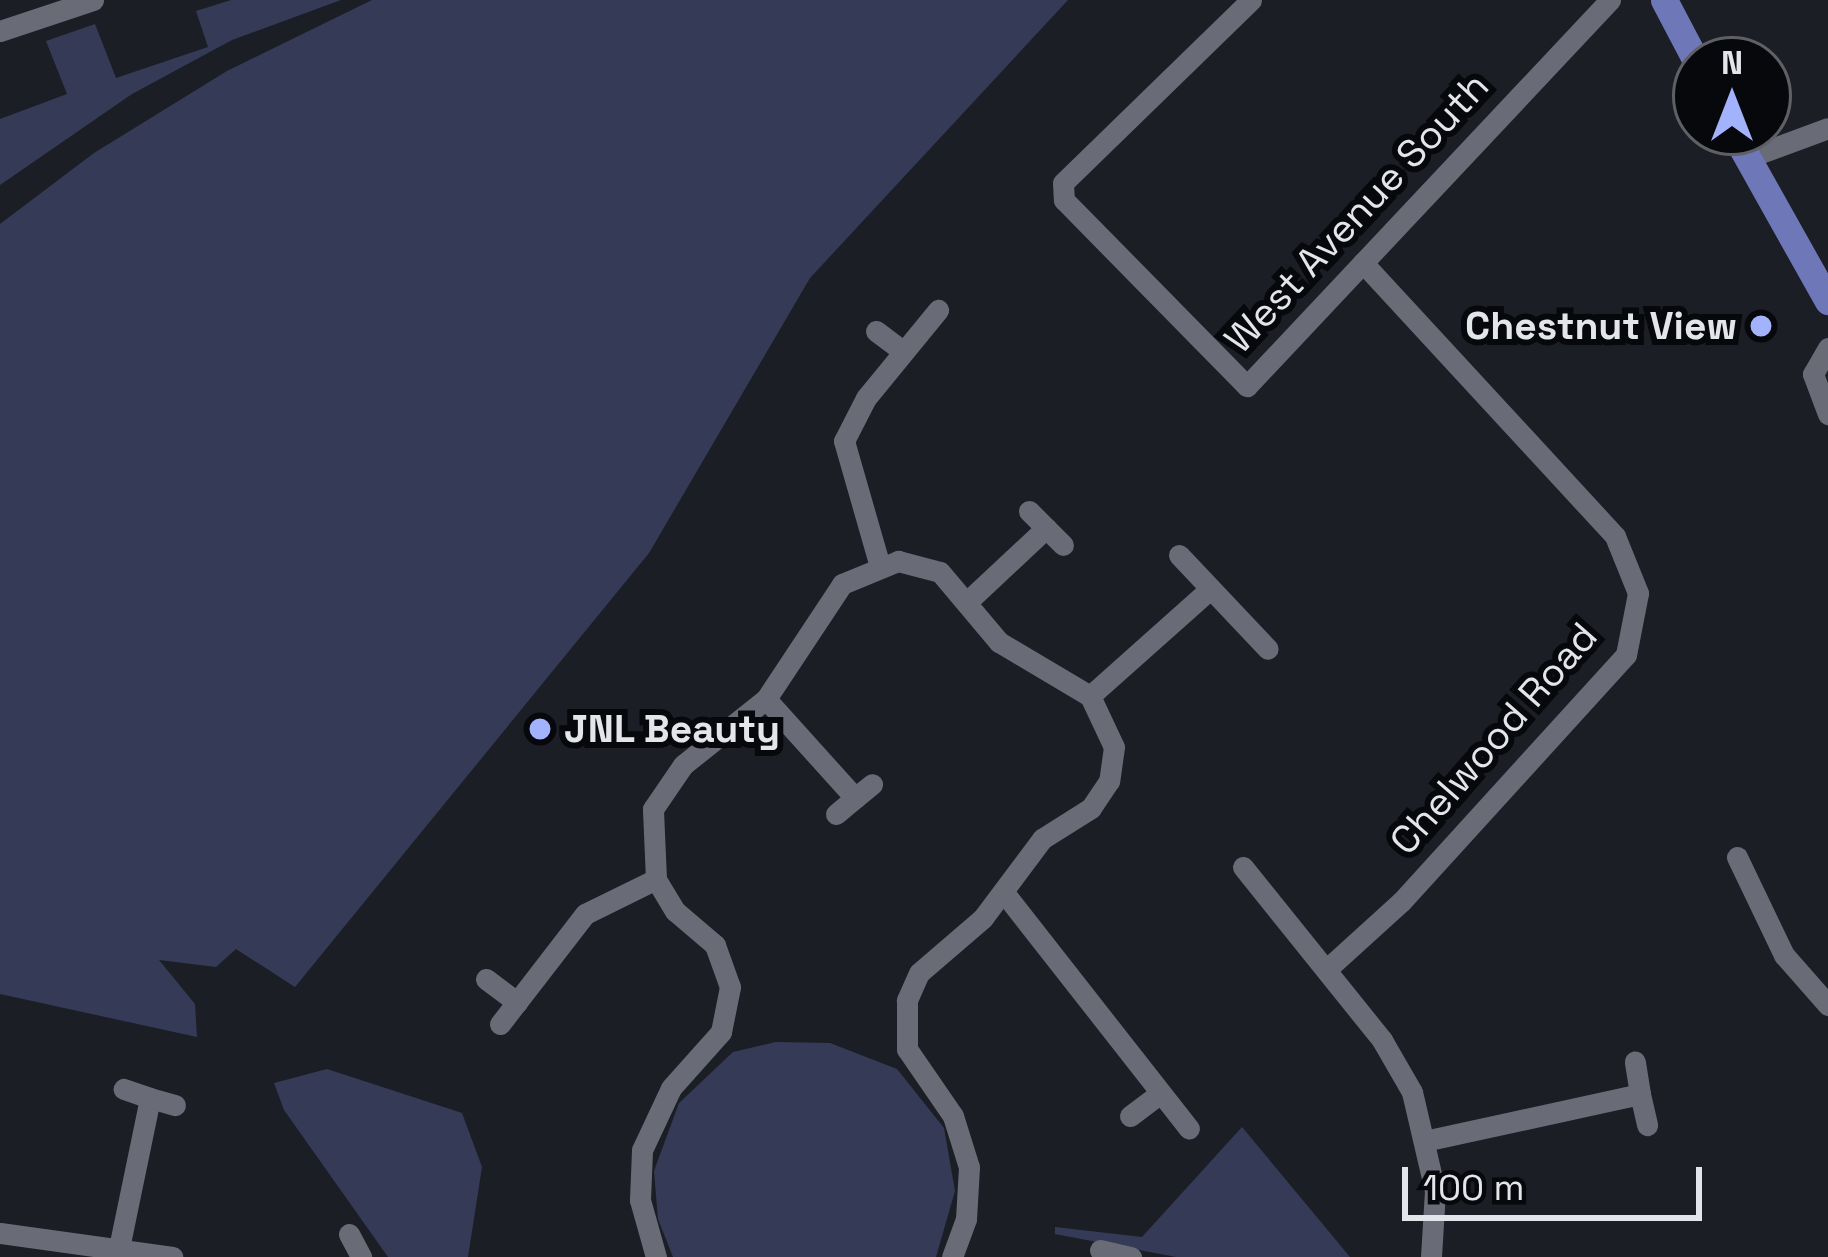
<!DOCTYPE html>
<html>
<head>
<meta charset="utf-8">
<style>
  body { margin:0 }
  #map { position:relative; width:1828px; height:1257px; overflow:hidden; background:#1c1e26; font-family:"Space Grotesk",sans-serif }
  div>[style] { position:absolute }
  .green>* { inset:0; background:#353b57 }
  .minor>* { height:21px; margin:-10.5px; padding:0 10.5px; transform-origin:10.5px; border-radius:10.5px; background:#696c76 }
  .major>* { height:27px; margin:-13.5px; padding:0 13.5px; transform-origin:13.5px; border-radius:13.5px; background:#6e77b8 }
  .dots>* { width:33px; height:33px; translate:-50% -50%; box-sizing:border-box; border:6px solid #07080c; border-radius:50% }
  span { translate:-50% -50%; white-space:nowrap; text-align:center; line-height:1.15; -webkit-text-stroke:12px #07080c; paint-order:stroke }
  .street-label { font-size:39px; color:#e3e5ea }
  .poi-label { font-size:39px; color:#e3e5ea; font-weight:700 }
  .right { translate:-100% -50%; text-align:right }
  .left { translate:0 -50%; text-align:left }
  .north { position:absolute; left:1672px; top:36px; width:120px; height:120px; box-sizing:border-box; background:#07080c; border:3px solid #5f6065; border-radius:50%; rotate:0deg; font-size:33px; font-weight:700; line-height:48px; text-align:center; color:#e3e5ea }
  .north::after { content:''; display:block; margin:auto; width:42px; height:54px; background:#a3b2fd; clip-path:polygon(50% 0,100% 100%,50% 72%,0 100%) }
  .scale { position:absolute; left:1402px; top:1167px; width:300px; height:54px; box-sizing:border-box; border:6px solid #e3e5ea; border-top:0; padding-left:15px; font-size:36px; line-height:42px; white-space:nowrap; color:#e3e5ea; -webkit-text-stroke:9px #07080c; paint-order:stroke }
</style>
</head>
<body>
<div id="map">
  <div class="green">
    <i style="clip-path:polygon(231px 0,341px 0,232px 40px,132px 94px,0 185px,0 119px,67px 94px,46px 41px,95px 24px,116px 78px,208px 47px,196px 11px)"></i>
    <i style="clip-path:polygon(372px 0,1068px 0,810px 278px,649px 553px,295px 987px,236px 949px,216px 967px,159px 960px,195px 1004px,197px 1037px,0 994px,0 224px,94px 153px,227px 71px)"></i>
    <i style="clip-path:polygon(830px 1043px,897px 1069px,944px 1128px,955px 1191px,936px 1257px,673px 1257px,658px 1219px,654px 1171px,679px 1103px,733px 1052px,776px 1042px)"></i>
    <i style="clip-path:polygon(327px 1069px,462px 1113px,482px 1167px,468px 1257px,388px 1257px,284px 1110px,274px 1083px)"></i>
    <i style="clip-path:polygon(1242px 1127px,1350px 1257px,1176px 1257px,1055px 1234px,1055px 1227px,1142px 1237px)"></i>
  </div>
  <div class="minor">
    <i style="left:1251px;top:0;width:262px;rotate:135.8deg"></i>
    <i style="left:1063px;top:183px;width:17px;rotate:87deg"></i>
    <i style="left:1064px;top:200px;width:261px;rotate:45.5deg"></i>
    <i style="left:1247px;top:386px;width:530px;rotate:-46.76deg"></i>
    <i style="left:0;top:31px;width:98px;rotate:-18.4deg"></i>
    <i style="left:1747px;top:158px;width:86px;rotate:-20.3deg"></i>
    <i style="left:876px;top:331px;width:34px;rotate:37deg"></i>
    <i style="left:1828px;top:348px;width:30px;rotate:120deg"></i>
    <i style="left:1813px;top:374px;width:43px;rotate:69.4deg"></i>
    <i style="left:1029px;top:511px;width:48px;rotate:45deg"></i>
    <i style="left:1179px;top:555px;width:129px;rotate:46.6deg"></i>
    <i style="left:879px;top:563px;width:127px;rotate:-106deg"></i>
    <i style="left:844px;top:441px;width:48px;rotate:-62.9deg"></i>
    <i style="left:866px;top:398px;width:114px;rotate:-50.7deg"></i>
    <i style="left:968px;top:601px;width:107px;rotate:-43.1deg"></i>
    <i style="left:1090px;top:696px;width:161px;rotate:-41.7deg"></i>
    <i style="left:766px;top:699px;width:133px;rotate:48deg"></i>
    <i style="left:855px;top:798px;width:22px;rotate:-39deg"></i>
    <i style="left:836px;top:814px;width:25px;rotate:-40deg"></i>
    <i style="left:1737px;top:857px;width:109px;rotate:64.4deg"></i>
    <i style="left:1784px;top:955px;width:67px;rotate:48.7deg"></i>
    <i style="left:1243px;top:867px;width:222px;rotate:51.2deg"></i>
    <i style="left:1382px;top:1040px;width:60px;rotate:60deg"></i>
    <i style="left:1412px;top:1092px;width:102px;rotate:76.9deg"></i>
    <i style="left:1435px;top:1191px;width:66px;rotate:93.5deg"></i>
    <i style="left:1005px;top:894px;width:298px;rotate:51.9deg"></i>
    <i style="left:1327px;top:969px;width:100px;rotate:-42.2deg"></i>
    <i style="left:1401px;top:902px;width:334px;rotate:-47.7deg"></i>
    <i style="left:1626px;top:655px;width:63px;rotate:-79deg"></i>
    <i style="left:1638px;top:593px;width:61px;rotate:-112deg"></i>
    <i style="left:1615px;top:536px;width:372px;rotate:-132.7deg"></i>
    <i style="left:486px;top:979px;width:39px;rotate:37deg"></i>
    <i style="left:500px;top:1024px;width:139px;rotate:-52.3deg"></i>
    <i style="left:585px;top:914px;width:79px;rotate:-26.2deg"></i>
    <i style="left:1640px;top:1094px;width:32px;rotate:77deg"></i>
    <i style="left:150px;top:1098px;width:26px;rotate:16deg"></i>
    <i style="left:1130px;top:1116px;width:36px;rotate:-37deg"></i>
    <i style="left:1429px;top:1140px;width:216px;rotate:-12.3deg"></i>
    <i style="left:1640px;top:1094px;width:33px;rotate:-99deg"></i>
    <i style="left:0;top:1233px;width:174px;rotate:7.9deg"></i>
    <i style="left:349px;top:1234px;width:26px;rotate:62deg"></i>
    <i style="left:119px;top:1248px;width:153px;rotate:-78.3deg"></i>
    <i style="left:150px;top:1098px;width:28px;rotate:-161deg"></i>
    <i style="left:1100px;top:1250px;width:32px;rotate:13deg"></i>
    <i style="left:656px;top:1257px;width:59px;rotate:-105.7deg"></i>
    <i style="left:640px;top:1200px;width:50px;rotate:-87.7deg"></i>
    <i style="left:642px;top:1150px;width:68px;rotate:-64.9deg"></i>
    <i style="left:671px;top:1088px;width:75px;rotate:-48.2deg"></i>
    <i style="left:721px;top:1032px;width:46px;rotate:-78.7deg"></i>
    <i style="left:730px;top:987px;width:45px;rotate:-109.7deg"></i>
    <i style="left:715px;top:945px;width:52px;rotate:-139.6deg"></i>
    <i style="left:675px;top:911px;width:37px;rotate:-121deg"></i>
    <i style="left:656px;top:879px;width:70px;rotate:-92.5deg"></i>
    <i style="left:653px;top:809px;width:53px;rotate:-55.7deg"></i>
    <i style="left:683px;top:765px;width:106px;rotate:-38.5deg"></i>
    <i style="left:766px;top:699px;width:138px;rotate:-56.5deg"></i>
    <i style="left:842px;top:584px;width:61px;rotate:-22.3deg"></i>
    <i style="left:898px;top:561px;width:43px;rotate:14.7deg"></i>
    <i style="left:940px;top:572px;width:92px;rotate:49.9deg"></i>
    <i style="left:999px;top:642px;width:106px;rotate:30.7deg"></i>
    <i style="left:1090px;top:696px;width:56px;rotate:64.8deg"></i>
    <i style="left:1114px;top:747px;width:34px;rotate:98deg"></i>
    <i style="left:1109px;top:781px;width:32px;rotate:124deg"></i>
    <i style="left:1091px;top:808px;width:58px;rotate:147.7deg"></i>
    <i style="left:1042px;top:839px;width:99px;rotate:126.8deg"></i>
    <i style="left:983px;top:918px;width:84px;rotate:139.3deg"></i>
    <i style="left:919px;top:973px;width:30px;rotate:114deg"></i>
    <i style="left:907px;top:1000px;width:49px;rotate:90deg"></i>
    <i style="left:907px;top:1049px;width:81px;rotate:55.5deg"></i>
    <i style="left:953px;top:1116px;width:53px;rotate:72.6deg"></i>
    <i style="left:969px;top:1167px;width:52px;rotate:93.3deg"></i>
    <i style="left:966px;top:1219px;width:40px;rotate:110.2deg"></i>
  </div>
  <div class="major">
    <i style="left:1664px;top:0;width:69px;rotate:62.3deg"></i>
    <i style="left:1733px;top:132px;width:194px;rotate:60.7deg"></i>
  </div>
  <div class="dots">
    <i style="left:1761px;top:326px;background:#a3b2fd"></i>
    <i style="left:540px;top:729px;background:#a3b2fd"></i>
  </div>
  <div class="street-label">
    <span style="left:1357px;top:213px;rotate:-47deg">West Avenue South</span>
    <span style="left:1494px;top:739px;rotate:-49deg">Chelwood Road</span>
  </div>
  <div class="poi-label">
    <span class="right" style="left:1737px;top:326px">Chestnut View</span>
    <span class="left" style="left:564px;top:729px">JNL Beauty</span>
  </div>
  <div class="north">N</div>
  <div class="scale">100 m</div>
</div>
</body>
</html>
